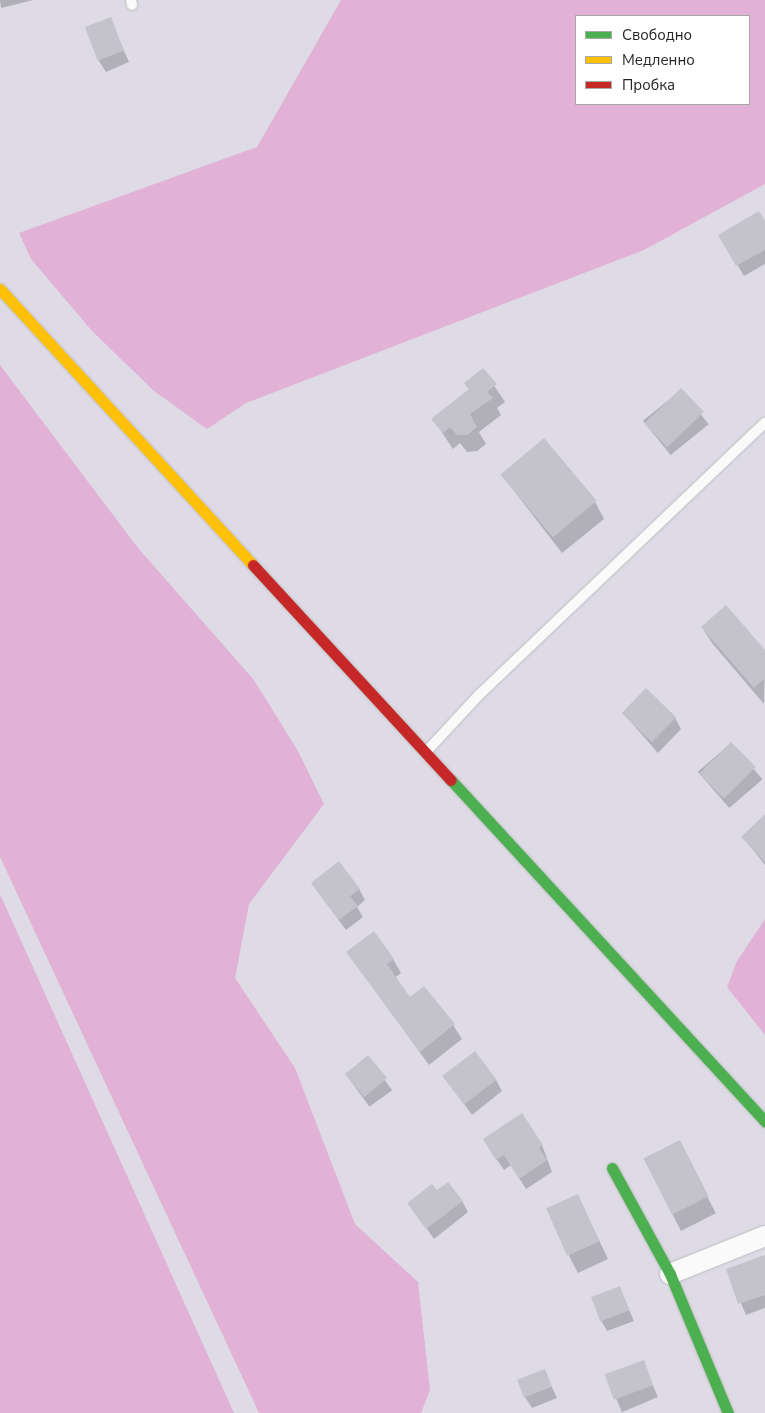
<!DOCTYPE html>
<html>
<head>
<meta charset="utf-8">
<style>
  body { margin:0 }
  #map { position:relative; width:765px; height:1413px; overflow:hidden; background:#dedbe6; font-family:"Nunito Sans",sans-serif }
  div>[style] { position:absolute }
  .green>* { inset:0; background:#e1b2d5 }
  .shadow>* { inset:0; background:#0003; transform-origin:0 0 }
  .building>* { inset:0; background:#c5c3ca; transform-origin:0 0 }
  .roads { filter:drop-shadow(0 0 1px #bdbdbf) drop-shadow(0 0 1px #bdbdbf) }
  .lane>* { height:10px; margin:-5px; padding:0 5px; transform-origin:5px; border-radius:5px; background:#fafafb }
  .street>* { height:20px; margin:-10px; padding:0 10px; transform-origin:10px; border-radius:10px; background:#fafafb }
  .fast>* { height:11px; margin:-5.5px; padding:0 5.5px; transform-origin:5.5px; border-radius:5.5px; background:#4caf50 }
  .slow>* { height:11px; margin:-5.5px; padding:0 5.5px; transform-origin:5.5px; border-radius:5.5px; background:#ffc107 }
  .jam>* { height:11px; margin:-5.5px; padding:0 5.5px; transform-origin:5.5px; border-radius:5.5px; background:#c62828 }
  span { translate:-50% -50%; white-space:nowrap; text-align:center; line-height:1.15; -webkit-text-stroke:4px #fff; paint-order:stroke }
  .legend { position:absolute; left:575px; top:15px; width:175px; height:90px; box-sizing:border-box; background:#fff; border:1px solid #a8a8a8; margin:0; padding:6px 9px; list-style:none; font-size:15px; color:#262626 }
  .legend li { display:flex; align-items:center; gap:10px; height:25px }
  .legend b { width:25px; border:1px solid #a8a8a8 }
</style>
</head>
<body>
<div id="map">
  <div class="green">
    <i style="clip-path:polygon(evenodd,341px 0,765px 0,765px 184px,644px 250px,246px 403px,207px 429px,154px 391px,92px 331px,31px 259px,19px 233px,257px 147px,341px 0,576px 16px,749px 16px,749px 104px,576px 104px,576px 16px)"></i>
    <i style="clip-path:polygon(0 365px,138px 548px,254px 680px,298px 751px,324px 804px,249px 904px,235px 978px,295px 1068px,355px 1224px,418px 1282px,430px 1390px,421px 1413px,259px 1413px,0 857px)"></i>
    <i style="clip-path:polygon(0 894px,234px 1413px,0 1413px)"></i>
    <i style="clip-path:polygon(765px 919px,765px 1035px,727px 987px,737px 961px)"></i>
  </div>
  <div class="shadow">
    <i style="clip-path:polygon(0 0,33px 0,1px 8px)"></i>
    <i style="clip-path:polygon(110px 19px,129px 62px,106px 72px,99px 61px)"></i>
    <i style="clip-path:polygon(765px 223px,765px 264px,744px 276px,720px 235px)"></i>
    <i style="clip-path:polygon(483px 369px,505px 402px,497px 408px,501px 415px,479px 432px,486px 444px,477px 451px,467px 452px,460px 443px,453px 449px,433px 419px,469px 390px,466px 384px)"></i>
    <i style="left:681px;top:390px;width:44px;height:49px;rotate:51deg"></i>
    <i style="clip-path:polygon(501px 474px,595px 502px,604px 519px,562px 553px)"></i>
    <i style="clip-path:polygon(702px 627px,765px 652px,764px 704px,712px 643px)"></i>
    <i style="clip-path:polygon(623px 713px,675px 718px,681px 729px,658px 753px)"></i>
    <i style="left:731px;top:743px;width:48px;height:44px;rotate:49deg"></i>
    <i style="clip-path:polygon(765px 816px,765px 865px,743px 837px)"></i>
    <i style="clip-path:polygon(312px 884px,359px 889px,365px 900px,357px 907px,363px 917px,346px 930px)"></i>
    <i style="clip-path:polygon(347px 952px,393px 959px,401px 973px,395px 978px,410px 999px,453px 1025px,462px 1039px,429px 1065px)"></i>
    <i style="left:368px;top:1057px;width:41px;height:28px;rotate:54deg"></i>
    <i style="clip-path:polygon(444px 1076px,496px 1080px,502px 1091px,472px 1115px)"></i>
    <i style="left:679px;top:1141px;width:81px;height:39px;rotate:63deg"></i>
    <i style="clip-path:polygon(542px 1145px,552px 1172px,526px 1189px,511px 1165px,504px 1170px,491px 1151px)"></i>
    <i style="clip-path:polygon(437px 1192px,462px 1201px,468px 1212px,434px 1239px,409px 1203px)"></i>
    <i style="clip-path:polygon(578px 1196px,608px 1259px,578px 1273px,569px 1256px)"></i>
    <i style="clip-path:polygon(765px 1257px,765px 1308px,746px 1315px,727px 1270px)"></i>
    <i style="clip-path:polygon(619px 1287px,634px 1321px,607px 1331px,601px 1320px)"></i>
    <i style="left:643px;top:1362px;width:38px;height:39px;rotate:67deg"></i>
    <i style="clip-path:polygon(544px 1370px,557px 1398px,532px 1408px,525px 1397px)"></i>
  </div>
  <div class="building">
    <i style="left:111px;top:17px;width:36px;height:28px;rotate:69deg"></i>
    <i style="clip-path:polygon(759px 211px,765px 221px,765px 250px,736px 266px,718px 235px)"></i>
    <i style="clip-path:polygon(483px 368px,497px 384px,487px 392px,493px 398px,470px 414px,477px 427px,467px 435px,457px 435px,450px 427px,443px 433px,431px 419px,469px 389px,464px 383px)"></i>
    <i style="left:681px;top:388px;width:33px;height:51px;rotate:46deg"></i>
    <i style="left:544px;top:438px;width:82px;height:57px;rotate:50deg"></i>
    <i style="clip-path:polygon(726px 605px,765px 650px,765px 678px,754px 688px,701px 627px)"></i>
    <i style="left:646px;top:688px;width:42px;height:35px;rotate:44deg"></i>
    <i style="left:731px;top:742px;width:35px;height:45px;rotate:45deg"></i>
    <i style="clip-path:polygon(765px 814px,765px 862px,741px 837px)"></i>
    <i style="clip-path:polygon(339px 861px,360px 889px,350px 896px,358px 906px,339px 920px,311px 883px)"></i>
    <i style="clip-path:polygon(374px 931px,394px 959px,387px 964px,410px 997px,424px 986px,455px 1024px,420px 1052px,346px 952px)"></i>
    <i style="left:475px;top:1051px;width:36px;height:41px;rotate:53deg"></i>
    <i style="left:368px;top:1055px;width:30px;height:30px;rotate:50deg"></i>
    <i style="clip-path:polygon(522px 1113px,543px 1145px,539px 1148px,547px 1160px,519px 1179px,504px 1155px,496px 1160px,483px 1139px)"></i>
    <i style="left:680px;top:1140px;width:63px;height:41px;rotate:63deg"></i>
    <i style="clip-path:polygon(448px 1182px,463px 1201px,426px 1229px,407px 1203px,432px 1184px,437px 1190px)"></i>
    <i style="left:578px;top:1194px;width:52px;height:35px;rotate:66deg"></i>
    <i style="clip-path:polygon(765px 1255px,765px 1295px,738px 1304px,726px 1269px)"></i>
    <i style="left:620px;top:1286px;width:26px;height:31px;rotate:69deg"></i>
    <i style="left:644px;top:1360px;width:27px;height:42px;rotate:70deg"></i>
    <i style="left:545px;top:1369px;width:19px;height:30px;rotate:69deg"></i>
  </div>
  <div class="roads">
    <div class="lane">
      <i style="left:131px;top:0;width:5px;rotate:79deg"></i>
      <i style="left:426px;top:752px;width:78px;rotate:-47.1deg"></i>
      <i style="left:479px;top:695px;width:395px;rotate:-43.6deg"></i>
    </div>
    <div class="street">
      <i style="left:670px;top:1274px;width:102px;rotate:-21.8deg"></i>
    </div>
    <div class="fast">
      <i style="left:451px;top:780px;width:464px;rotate:47.4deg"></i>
      <i style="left:612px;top:1168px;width:121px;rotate:61.3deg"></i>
      <i style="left:670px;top:1274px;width:151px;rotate:67.4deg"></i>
    </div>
    <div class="slow">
      <i style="left:0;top:289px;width:374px;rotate:47.5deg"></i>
    </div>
    <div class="jam">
      <i style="left:253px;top:565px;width:292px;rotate:47.4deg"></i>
    </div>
  </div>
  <ul class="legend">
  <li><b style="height:6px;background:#4caf50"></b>Свободно</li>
  <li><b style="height:6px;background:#ffc107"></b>Медленно</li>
  <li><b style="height:6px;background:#c62828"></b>Пробка</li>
  </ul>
</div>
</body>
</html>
